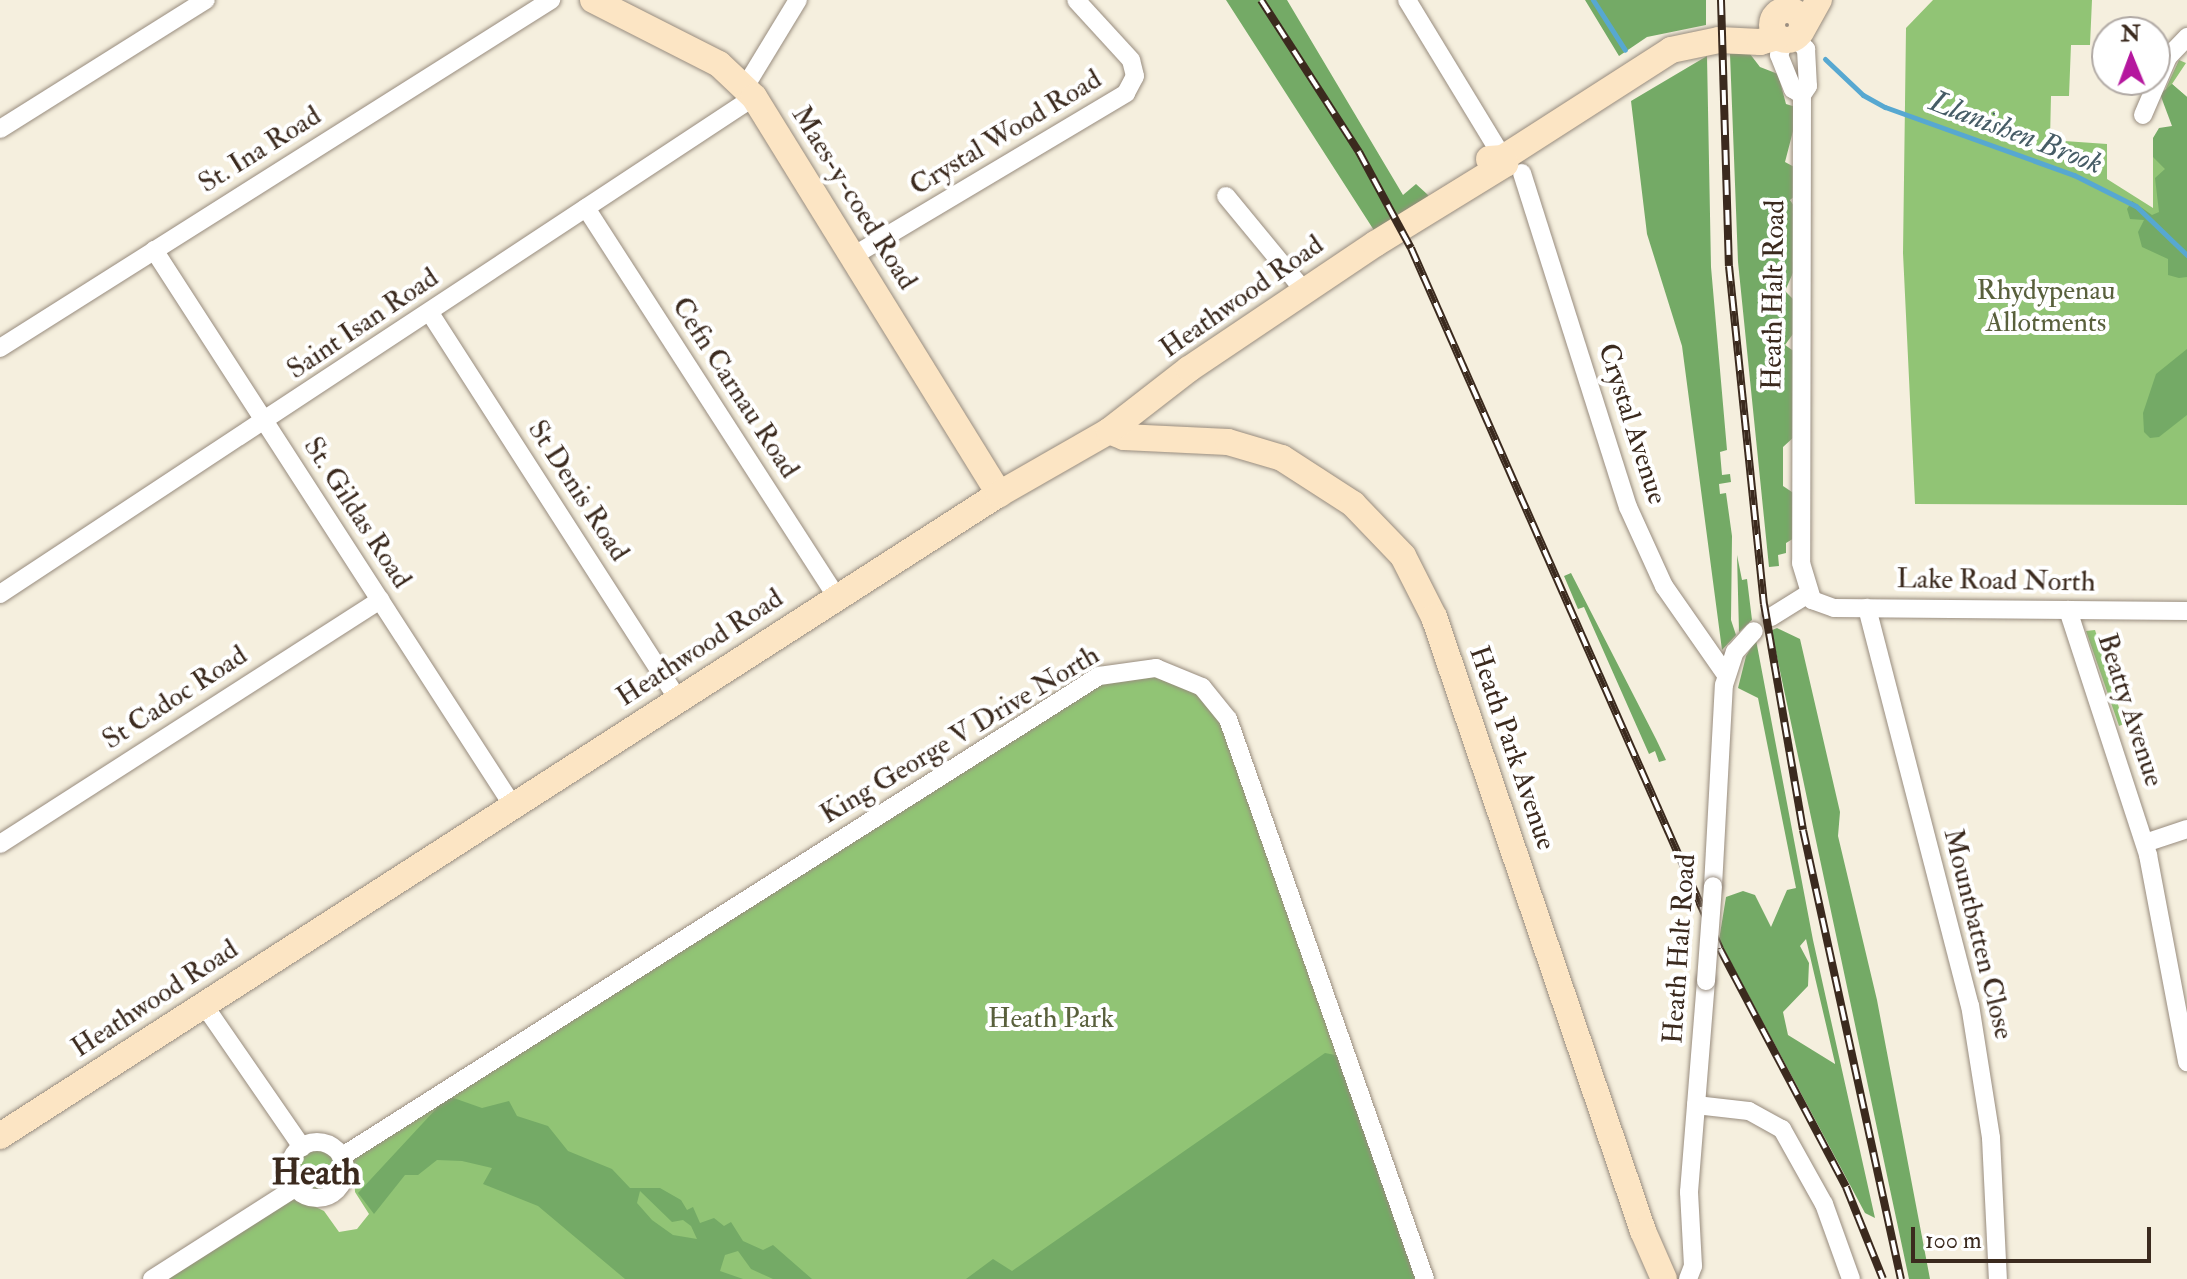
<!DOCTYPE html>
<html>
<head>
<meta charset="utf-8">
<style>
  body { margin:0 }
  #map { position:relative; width:2187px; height:1279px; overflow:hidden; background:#f5efde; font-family:"IM FELL Double Pica",serif }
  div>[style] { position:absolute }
  .green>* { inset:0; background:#91c475 }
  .round { border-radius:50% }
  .forest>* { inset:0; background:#74aa66 }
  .stream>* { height:5px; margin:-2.5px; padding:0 2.5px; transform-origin:2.5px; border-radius:2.5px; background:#57a8d1 }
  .roads { filter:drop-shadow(0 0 2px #988c7e) drop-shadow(0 0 2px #988c7e) }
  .street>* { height:18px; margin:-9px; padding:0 9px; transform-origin:9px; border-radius:9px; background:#fff }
  .street>.ring { margin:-9px; padding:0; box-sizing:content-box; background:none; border:18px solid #fff; border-radius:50% }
  .secondary>* { height:26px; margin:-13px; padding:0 13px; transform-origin:13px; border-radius:13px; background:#fce5c4 }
  .secondary>.ring { margin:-13px; padding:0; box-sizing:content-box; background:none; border:26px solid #fce5c4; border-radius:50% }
  .rail>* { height:8px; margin-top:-4px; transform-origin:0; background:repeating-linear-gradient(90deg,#fff 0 15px,#3b2a1e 0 30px); box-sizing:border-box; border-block:2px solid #3b2a1e }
  .bridges { filter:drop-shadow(0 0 2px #988c7e) drop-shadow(0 0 2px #988c7e) }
  .street-bridge>* { height:18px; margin:-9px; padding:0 9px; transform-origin:9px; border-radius:9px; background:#fff }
  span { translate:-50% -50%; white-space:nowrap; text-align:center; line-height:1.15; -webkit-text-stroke:8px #fff; paint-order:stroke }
  .street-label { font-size:28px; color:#3b2a1e }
  .park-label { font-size:28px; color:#59603c }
  .water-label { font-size:30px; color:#465c66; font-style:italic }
  .district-label { font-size:36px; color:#3b2a1e; font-weight:700 }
  .north { position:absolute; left:2091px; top:16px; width:80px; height:80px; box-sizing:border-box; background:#fff; border:2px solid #b1aaa5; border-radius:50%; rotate:359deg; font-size:22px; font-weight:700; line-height:32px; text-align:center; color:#3b2a1e }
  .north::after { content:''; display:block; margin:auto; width:28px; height:36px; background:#b5179e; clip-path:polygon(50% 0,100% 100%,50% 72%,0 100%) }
  .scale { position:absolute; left:1911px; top:1227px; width:240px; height:36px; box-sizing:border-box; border:4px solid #3b2a1e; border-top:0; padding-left:10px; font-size:24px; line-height:28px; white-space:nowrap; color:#3b2a1e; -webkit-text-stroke:6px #fff; paint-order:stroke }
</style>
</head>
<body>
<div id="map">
  <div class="green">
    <i style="clip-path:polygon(1933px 0,2092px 0,2090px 45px,2071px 45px,2069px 96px,2051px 96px,2050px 140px,2107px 144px,2107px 179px,2153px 208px,2153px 138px,2178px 134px,2166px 88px,2179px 60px,2186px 63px,2172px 84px,2187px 97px,2187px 505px,1915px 504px,1903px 253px,1906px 28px)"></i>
    <i style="clip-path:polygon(2095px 630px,2124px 724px,2119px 726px,2086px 631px)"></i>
    <i style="clip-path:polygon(1166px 674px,1214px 706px,1420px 1279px,161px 1279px,293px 1196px,324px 1211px,339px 1232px,357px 1229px,369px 1214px,355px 1192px,353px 1159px,1098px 683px)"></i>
    <i class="round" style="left:296px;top:1150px;width:42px;height:42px"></i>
  </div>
  <div class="forest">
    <i style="clip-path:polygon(1226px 0,1287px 0,1403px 195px,1416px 184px,1428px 195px,1429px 205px,1377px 235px)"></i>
    <i style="clip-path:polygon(1585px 0,1706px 0,1706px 25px,1647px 37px,1619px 56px)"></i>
    <i style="clip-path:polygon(1730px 54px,1750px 54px,1760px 67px,1778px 74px,1786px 104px,1799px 108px,1785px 162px,1798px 169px,1796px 195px,1790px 200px,1796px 209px,1796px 266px,1785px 291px,1799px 305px,1798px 327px,1785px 345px,1795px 352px,1795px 436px,1783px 447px,1783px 486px,1795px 494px,1796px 537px,1786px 543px,1786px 553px,1778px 555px,1779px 566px,1769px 567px,1738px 262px)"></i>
    <i style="clip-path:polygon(1707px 56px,1711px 267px,1727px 450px,1720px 452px,1722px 475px,1730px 474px,1731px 482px,1719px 484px,1720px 494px,1726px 493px,1732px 536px,1731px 620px,1736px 635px,1722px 650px,1682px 346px,1647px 234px,1631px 101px)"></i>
    <i style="clip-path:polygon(2172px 84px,2187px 97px,2187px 277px,2179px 278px,2168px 275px,2168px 259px,2142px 247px,2138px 232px,2144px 220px,2130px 219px,2127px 209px,2132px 201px,2152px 215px,2159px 212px,2155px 178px,2165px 169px,2153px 157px,2153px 138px,2159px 128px,2172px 126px,2160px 94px)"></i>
    <i style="clip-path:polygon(2187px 349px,2187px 415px,2159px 437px,2150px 438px,2144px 432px,2143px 413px,2156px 374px)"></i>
    <i style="clip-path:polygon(1737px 555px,1742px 580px,1747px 579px,1752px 620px,1739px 632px)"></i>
    <i style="clip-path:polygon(1571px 573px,1656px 739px,1666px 760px,1659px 762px,1655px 751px,1649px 754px,1584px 607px,1578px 609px,1564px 576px)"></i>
    <i style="clip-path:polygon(1777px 628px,1800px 639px,1840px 812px,1838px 836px,1877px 1000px,1930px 1279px,1909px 1279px,1773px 638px,1772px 630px)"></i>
    <i style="clip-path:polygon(evenodd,1756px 640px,1813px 940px,1875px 1218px,1865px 1213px,1719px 940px,1726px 897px,1743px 891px,1755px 895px,1771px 927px,1787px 890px,1796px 888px,1758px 698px,1738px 688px,1746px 656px,1756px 640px,1806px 939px,1835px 1063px,1835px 1064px,1788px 1035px,1783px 1012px,1808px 986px,1809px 963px,1800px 946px,1806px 939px)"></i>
    <i style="clip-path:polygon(1325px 1053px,1340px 1056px,1425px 1279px,966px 1279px,993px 1259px,1012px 1271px)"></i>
    <i style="clip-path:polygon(evenodd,448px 1096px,482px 1108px,509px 1101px,517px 1116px,548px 1126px,568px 1151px,612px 1169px,630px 1188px,660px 1188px,681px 1200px,687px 1210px,693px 1207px,700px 1223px,714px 1218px,724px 1226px,731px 1222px,743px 1241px,763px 1250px,773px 1245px,812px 1279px,773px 1279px,751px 1269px,738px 1251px,725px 1255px,720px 1271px,743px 1279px,625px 1279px,538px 1206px,483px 1184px,492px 1168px,462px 1161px,437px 1160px,418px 1175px,405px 1175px,374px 1214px,358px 1193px,448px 1096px,640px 1191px,672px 1222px,683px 1220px,691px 1226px,697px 1239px,673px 1235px,652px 1220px,637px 1203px,640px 1191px)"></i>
  </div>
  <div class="stream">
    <i style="left:1593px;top:0;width:59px;rotate:57.4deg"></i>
    <i style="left:1825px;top:59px;width:52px;rotate:43.5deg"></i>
    <i style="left:1863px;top:95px;width:25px;rotate:29deg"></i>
    <i style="left:1885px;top:107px;width:201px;rotate:19.8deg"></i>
    <i style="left:2074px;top:175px;width:69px;rotate:26.6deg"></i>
    <i style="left:2136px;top:206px;width:71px;rotate:43.9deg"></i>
  </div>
  <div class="roads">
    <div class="street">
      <i style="left:1407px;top:0;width:185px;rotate:58.7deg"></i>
      <i style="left:1795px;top:38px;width:16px;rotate:45deg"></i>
      <i style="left:1806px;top:49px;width:37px;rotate:87deg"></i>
      <i style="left:1808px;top:86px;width:11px;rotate:124deg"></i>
      <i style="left:1802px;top:95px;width:468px;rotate:90.1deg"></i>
      <i style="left:1801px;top:563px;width:39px;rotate:73deg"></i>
      <i style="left:1812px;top:600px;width:23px;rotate:20deg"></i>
      <i style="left:1834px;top:608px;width:353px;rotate:0.5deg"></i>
      <i style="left:1785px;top:40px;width:16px;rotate:112deg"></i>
      <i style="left:1779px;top:55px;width:37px;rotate:68deg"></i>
      <i style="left:1793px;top:89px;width:11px;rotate:34deg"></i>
      <i style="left:745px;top:87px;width:102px;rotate:-58.7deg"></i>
      <i style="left:2143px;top:115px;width:63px;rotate:-66.7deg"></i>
      <i style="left:2168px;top:57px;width:28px;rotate:-46deg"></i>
      <i style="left:0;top:129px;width:243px;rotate:-32.1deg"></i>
      <i style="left:1522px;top:173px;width:350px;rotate:72.4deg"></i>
      <i style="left:1628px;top:507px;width:87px;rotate:65.5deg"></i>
      <i style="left:1664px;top:586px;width:108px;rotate:55.1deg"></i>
      <i style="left:1226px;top:196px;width:124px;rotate:50.5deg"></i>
      <i style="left:586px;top:208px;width:464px;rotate:57.2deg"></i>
      <i style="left:154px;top:250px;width:662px;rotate:57.15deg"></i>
      <i style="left:853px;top:256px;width:318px;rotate:-30.8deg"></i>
      <i style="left:1126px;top:93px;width:19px;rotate:-62deg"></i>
      <i style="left:1135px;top:76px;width:16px;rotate:-104deg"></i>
      <i style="left:1131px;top:60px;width:81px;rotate:-132.5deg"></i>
      <i style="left:430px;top:313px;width:460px;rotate:57.3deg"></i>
      <i style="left:0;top:348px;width:652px;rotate:-32.28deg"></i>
      <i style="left:0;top:594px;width:903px;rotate:-33.39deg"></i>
      <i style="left:1867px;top:608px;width:410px;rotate:75.5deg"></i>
      <i style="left:1970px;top:1005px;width:135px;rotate:81deg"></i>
      <i style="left:1991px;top:1138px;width:141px;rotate:87.2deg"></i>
      <i style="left:2068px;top:610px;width:258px;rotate:71.9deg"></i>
      <i style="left:2148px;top:855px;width:211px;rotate:79.3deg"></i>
      <i style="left:1771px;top:617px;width:44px;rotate:-31.9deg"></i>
      <i style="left:2145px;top:843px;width:44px;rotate:-18.4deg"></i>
      <i style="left:0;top:844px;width:452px;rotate:-32.7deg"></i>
      <i style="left:1713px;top:886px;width:201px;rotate:-86.9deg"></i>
      <i style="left:1724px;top:685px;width:35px;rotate:-72deg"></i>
      <i style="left:1735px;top:652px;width:28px;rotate:-48deg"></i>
      <i style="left:204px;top:1005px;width:173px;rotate:55.4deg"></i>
      <i style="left:1696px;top:1105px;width:53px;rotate:6.5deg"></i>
      <i style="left:1749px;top:1111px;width:38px;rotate:29deg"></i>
      <i style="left:1782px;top:1129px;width:86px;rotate:60.8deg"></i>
      <i style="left:1824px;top:1204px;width:80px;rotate:70.2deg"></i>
      <i class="ring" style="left:289px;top:1142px;width:38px;height:38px"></i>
      <i style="left:341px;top:1157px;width:898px;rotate:-32.4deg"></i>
      <i style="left:1099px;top:676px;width:58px;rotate:-8deg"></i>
      <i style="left:1156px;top:668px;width:50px;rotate:22.4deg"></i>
      <i style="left:1202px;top:687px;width:41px;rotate:50.9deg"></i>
      <i style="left:1228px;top:719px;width:594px;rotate:70.62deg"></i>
      <i style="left:152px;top:1279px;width:169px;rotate:-32.5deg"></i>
      <i style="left:1688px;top:1279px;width:14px;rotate:-69deg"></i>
      <i style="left:1693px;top:1266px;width:74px;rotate:-93.1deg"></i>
      <i style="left:1689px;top:1192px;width:212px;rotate:-85.4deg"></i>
    </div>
    <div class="secondary">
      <i style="left:593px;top:0;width:141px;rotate:26.9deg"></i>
      <i style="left:719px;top:64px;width:48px;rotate:43.3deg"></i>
      <i style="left:754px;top:97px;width:467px;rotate:58.3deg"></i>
      <i class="ring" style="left:1772px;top:10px;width:4px;height:4px"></i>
      <i style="left:1801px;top:32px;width:37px;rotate:-61deg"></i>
      <i style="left:1489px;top:159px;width:14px;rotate:-4deg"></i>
      <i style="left:1503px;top:158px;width:200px;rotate:-32.7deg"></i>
      <i style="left:1671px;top:50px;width:49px;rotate:-11.8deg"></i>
      <i style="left:1719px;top:40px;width:41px;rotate:2.8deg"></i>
      <i style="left:1760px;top:42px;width:18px;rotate:-16deg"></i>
      <i style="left:1109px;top:431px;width:16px;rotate:22deg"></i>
      <i style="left:1124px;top:437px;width:104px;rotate:2.8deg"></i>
      <i style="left:1228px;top:442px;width:56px;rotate:16.5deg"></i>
      <i style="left:1282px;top:458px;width:85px;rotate:32.9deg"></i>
      <i style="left:1353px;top:504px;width:72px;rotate:46.1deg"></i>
      <i style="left:1403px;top:556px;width:68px;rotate:63.1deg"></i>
      <i style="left:1434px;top:617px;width:649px;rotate:71.2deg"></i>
      <i style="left:1643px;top:1231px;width:52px;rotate:66.4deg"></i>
      <i style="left:0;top:1136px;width:1188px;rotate:-32.73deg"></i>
      <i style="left:999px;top:494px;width:127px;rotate:-29.8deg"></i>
      <i style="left:1109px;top:431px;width:101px;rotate:-37.8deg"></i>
      <i style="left:1189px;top:369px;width:224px;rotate:-33.9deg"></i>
      <i style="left:1375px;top:244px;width:153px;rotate:-31.6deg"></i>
      <i style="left:1505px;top:164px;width:6px;rotate:-108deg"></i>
    </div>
  </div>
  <div class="rail">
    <i style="left:1261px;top:0;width:181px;rotate:57.2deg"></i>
    <i style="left:1359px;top:152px;width:109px;rotate:61.6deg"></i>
    <i style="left:1411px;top:248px;width:766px;rotate:66.21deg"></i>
    <i style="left:1720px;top:949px;width:269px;rotate:62.1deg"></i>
    <i style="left:1846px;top:1187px;width:99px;rotate:68.1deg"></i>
    <i style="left:1721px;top:0;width:266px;rotate:88.3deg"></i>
    <i style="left:1729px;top:266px;width:340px;rotate:84.1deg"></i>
    <i style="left:1764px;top:604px;width:229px;rotate:80.2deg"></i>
    <i style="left:1803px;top:830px;width:460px;rotate:77.7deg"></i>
  </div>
  <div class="bridges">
    <div class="street-bridge">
      <i style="left:1706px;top:981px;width:95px;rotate:-85.8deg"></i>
    </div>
  </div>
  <div class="street-label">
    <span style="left:1006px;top:133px;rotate:-31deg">Crystal Wood Road</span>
    <span style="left:260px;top:150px;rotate:-32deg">St. Ina Road</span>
    <span style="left:854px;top:198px;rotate:58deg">Maes-y-coed Road</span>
    <span style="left:1774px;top:295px;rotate:-89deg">Heath Halt Road</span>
    <span style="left:1242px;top:297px;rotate:-35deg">Heathwood Road</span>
    <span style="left:363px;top:324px;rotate:-34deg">Saint Isan Road</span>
    <span style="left:735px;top:388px;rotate:57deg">Cefn Carnau Road</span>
    <span style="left:1632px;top:424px;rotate:72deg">Crystal Avenue</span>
    <span style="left:578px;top:491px;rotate:57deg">St Denis Road</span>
    <span style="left:357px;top:513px;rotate:57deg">St. Gildas Road</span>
    <span style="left:1996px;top:581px;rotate:1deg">Lake Road North</span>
    <span style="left:700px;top:648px;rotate:-33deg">Heathwood Road</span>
    <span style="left:175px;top:698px;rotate:-33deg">St Cadoc Road</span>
    <span style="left:2130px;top:710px;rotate:72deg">Beatty Avenue</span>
    <span style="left:960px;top:735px;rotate:-31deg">King George V Drive North</span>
    <span style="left:1512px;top:748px;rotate:71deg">Heath Park Avenue</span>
    <span style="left:1978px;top:934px;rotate:76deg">Mountbatten Close</span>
    <span style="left:1680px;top:949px;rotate:-86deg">Heath Halt Road</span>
    <span style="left:155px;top:999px;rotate:-33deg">Heathwood Road</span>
  </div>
  <div class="park-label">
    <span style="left:2046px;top:307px">Rhydypenau<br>Allotments</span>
    <span style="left:1051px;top:1019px">Heath Park</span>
  </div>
  <div class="water-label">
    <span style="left:2016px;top:133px;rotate:21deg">Llanishen Brook</span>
  </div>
  <div class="district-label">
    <span style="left:316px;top:1173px">Heath</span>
  </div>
  <div class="north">N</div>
  <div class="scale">100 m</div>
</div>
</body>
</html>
